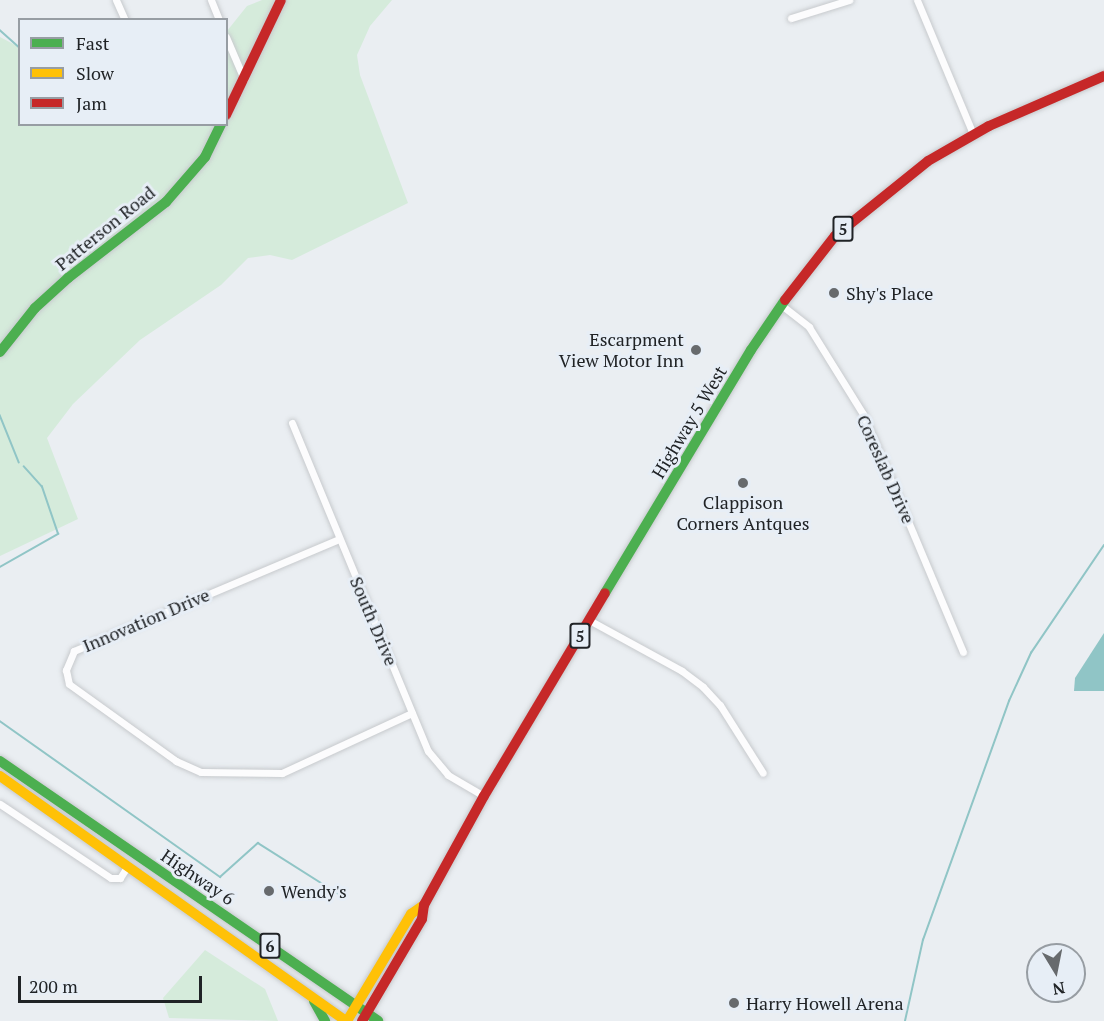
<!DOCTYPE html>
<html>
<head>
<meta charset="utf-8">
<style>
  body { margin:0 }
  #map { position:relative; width:1104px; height:1021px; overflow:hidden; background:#eaeef2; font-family:"PT Serif",serif }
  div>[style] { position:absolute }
  .green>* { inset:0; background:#d5ebdb }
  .water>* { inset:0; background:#90c5c6 }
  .stream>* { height:1.5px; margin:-0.75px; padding:0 0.75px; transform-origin:0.75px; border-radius:0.75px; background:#90c5c6 }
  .roads { filter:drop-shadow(0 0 2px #c7cacd) drop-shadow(0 0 2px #c7cacd) }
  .street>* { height:7px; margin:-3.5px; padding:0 3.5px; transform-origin:3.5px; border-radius:3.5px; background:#fcfcfd }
  .fast>* { height:10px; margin:-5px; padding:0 5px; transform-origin:5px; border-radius:5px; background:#4caf50 }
  .slow>* { height:10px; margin:-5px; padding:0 5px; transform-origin:5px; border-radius:5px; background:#ffc107 }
  .jam>* { height:10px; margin:-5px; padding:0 5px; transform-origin:5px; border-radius:5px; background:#c62828 }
  .dots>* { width:16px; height:16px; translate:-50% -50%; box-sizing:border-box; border:3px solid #e7eef6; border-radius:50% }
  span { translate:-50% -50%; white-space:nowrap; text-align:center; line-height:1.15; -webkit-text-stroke:6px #e7eef6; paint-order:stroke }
  .shield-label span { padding:2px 4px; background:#e7eef6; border:2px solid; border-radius:4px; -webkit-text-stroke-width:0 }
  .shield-label { font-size:16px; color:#202326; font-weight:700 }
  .street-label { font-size:18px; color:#202326 }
  .poi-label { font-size:18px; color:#202326 }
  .left { translate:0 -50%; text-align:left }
  .right { translate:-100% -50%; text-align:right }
  .legend { position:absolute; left:18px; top:18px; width:210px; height:108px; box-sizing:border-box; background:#e7eef6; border:2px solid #979da3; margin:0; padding:8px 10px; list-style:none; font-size:18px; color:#202326 }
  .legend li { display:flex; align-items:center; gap:12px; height:30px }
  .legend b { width:30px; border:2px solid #979da3 }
  .north { position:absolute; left:1026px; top:943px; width:60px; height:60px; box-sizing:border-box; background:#e7eef6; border:2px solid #979da3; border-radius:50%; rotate:170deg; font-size:16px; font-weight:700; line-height:24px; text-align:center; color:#202326 }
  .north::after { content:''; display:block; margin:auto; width:21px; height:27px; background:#676a6d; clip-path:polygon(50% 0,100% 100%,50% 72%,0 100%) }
  .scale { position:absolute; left:18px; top:976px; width:184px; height:27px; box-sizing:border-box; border:3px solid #202326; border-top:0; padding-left:8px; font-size:18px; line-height:21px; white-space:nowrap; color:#202326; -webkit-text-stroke:4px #e7eef6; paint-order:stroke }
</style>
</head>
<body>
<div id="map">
  <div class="green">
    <i style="clip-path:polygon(262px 0,392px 0,370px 26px,357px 55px,360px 75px,408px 203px,292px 260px,270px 255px,248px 258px,221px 285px,140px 340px,73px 404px,47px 438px,78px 519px,0 556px,0 37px,19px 47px,20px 124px,226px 124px,227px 31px,247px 6px)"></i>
    <i style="clip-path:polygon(205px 950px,265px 989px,278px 1021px,169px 1018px,163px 998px)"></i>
  </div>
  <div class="water">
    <i style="clip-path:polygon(1104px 633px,1104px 691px,1074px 691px,1075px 678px)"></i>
  </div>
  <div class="stream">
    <i style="left:0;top:30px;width:27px;rotate:42deg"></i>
    <i style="left:0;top:415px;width:51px;rotate:68deg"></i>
    <i style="left:0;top:567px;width:67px;rotate:-29.6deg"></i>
    <i style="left:58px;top:534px;width:50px;rotate:-108.8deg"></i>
    <i style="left:42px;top:487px;width:27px;rotate:-132deg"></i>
    <i style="left:0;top:721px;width:270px;rotate:35.3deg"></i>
    <i style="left:220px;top:877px;width:51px;rotate:-41.8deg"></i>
    <i style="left:258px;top:843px;width:103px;rotate:32.3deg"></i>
    <i style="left:905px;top:1021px;width:83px;rotate:-77.5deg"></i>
    <i style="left:923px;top:940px;width:254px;rotate:-70.2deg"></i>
    <i style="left:1009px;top:701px;width:53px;rotate:-65.4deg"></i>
    <i style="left:1031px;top:653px;width:130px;rotate:-55.9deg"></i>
  </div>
  <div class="roads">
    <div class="street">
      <i style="left:116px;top:0;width:22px;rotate:66deg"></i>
      <i style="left:211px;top:0;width:22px;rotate:68deg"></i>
      <i style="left:917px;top:0;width:145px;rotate:67.3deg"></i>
      <i style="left:791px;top:18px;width:61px;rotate:-17.2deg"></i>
      <i style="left:226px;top:37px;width:46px;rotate:66.8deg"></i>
      <i style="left:780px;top:304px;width:37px;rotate:38deg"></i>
      <i style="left:809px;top:327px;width:102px;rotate:58.2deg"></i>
      <i style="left:863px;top:414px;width:258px;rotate:67.2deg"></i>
      <i style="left:292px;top:423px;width:355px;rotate:67.5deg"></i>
      <i style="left:428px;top:751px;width:31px;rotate:50deg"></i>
      <i style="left:448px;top:775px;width:42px;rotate:30.3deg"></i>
      <i style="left:339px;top:539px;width:288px;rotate:157.1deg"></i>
      <i style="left:74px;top:651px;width:21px;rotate:113deg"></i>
      <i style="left:66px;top:670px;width:14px;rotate:78deg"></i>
      <i style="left:69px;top:684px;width:132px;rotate:35.7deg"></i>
      <i style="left:176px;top:761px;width:27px;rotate:24deg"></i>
      <i style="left:201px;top:772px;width:81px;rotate:0.7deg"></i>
      <i style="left:282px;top:773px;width:143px;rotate:-24.8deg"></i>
      <i style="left:589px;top:620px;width:106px;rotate:28.7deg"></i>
      <i style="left:682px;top:671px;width:26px;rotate:37deg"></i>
      <i style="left:703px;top:687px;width:25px;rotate:47deg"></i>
      <i style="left:720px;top:705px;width:80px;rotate:57.7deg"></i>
      <i style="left:0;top:804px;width:133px;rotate:33.7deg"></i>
      <i style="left:111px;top:878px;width:9px"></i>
      <i style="left:120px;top:878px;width:15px;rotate:-58deg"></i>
    </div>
    <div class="fast">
      <i style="left:0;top:352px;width:56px;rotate:-51.5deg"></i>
      <i style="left:35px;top:308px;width:45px;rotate:-42.3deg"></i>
      <i style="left:68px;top:278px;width:124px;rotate:-37.8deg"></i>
      <i style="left:166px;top:202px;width:60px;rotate:-49.1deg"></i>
      <i style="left:205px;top:157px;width:37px;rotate:-64deg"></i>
      <i style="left:605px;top:593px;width:283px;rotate:-59deg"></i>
      <i style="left:751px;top:350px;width:60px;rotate:-55.8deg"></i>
      <i style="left:0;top:761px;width:459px;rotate:34.5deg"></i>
      <i style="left:314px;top:1001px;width:23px;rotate:61deg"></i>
    </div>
    <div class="slow">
      <i style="left:0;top:776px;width:424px;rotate:35.3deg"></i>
      <i style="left:347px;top:1021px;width:125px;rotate:-59.1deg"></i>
      <i style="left:411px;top:914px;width:16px;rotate:-35deg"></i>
    </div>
    <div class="jam">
      <i style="left:226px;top:115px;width:127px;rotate:-64.4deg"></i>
      <i style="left:785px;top:300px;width:81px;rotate:-52deg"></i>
      <i style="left:835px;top:236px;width:119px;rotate:-38.9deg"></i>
      <i style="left:928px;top:161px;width:70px;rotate:-29.8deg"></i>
      <i style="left:989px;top:126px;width:125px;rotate:-23.5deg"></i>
      <i style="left:362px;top:1021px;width:118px;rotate:-59.5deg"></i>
      <i style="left:422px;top:919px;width:14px;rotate:-82deg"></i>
      <i style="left:424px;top:905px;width:124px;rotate:-61.2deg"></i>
      <i style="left:484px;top:796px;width:236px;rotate:-59.2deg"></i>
    </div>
  </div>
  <div class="dots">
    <i style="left:834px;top:293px;background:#676a6d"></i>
    <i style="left:696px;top:350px;background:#676a6d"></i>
    <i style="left:743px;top:483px;background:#676a6d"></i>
    <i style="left:269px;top:891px;background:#676a6d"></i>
    <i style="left:734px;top:1003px;background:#676a6d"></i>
  </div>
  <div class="shield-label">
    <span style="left:843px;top:229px">5</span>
    <span style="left:580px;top:636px">5</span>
    <span style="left:270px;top:946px">6</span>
  </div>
  <div class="street-label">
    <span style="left:105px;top:228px;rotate:-39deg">Patterson Road</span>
    <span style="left:689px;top:422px;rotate:-59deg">Highway 5 West</span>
    <span style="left:886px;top:469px;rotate:66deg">Coreslab Drive</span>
    <span style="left:146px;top:620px;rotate:-23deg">Innovation Drive</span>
    <span style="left:374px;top:621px;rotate:67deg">South Drive</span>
    <span style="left:198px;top:877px;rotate:34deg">Highway 6</span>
  </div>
  <div class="poi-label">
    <span class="left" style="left:846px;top:293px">Shy's Place</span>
    <span class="right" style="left:684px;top:350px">Escarpment<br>View Motor Inn</span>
    <span style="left:743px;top:513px">Clappison<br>Corners Antques</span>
    <span class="left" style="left:281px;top:891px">Wendy's</span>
    <span class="left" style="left:746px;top:1003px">Harry Howell Arena</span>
  </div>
  <ul class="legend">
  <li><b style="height:8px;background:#4caf50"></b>Fast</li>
  <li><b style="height:8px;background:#ffc107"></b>Slow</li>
  <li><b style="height:8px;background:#c62828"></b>Jam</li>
  </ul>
  <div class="north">N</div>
  <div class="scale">200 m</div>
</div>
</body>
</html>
